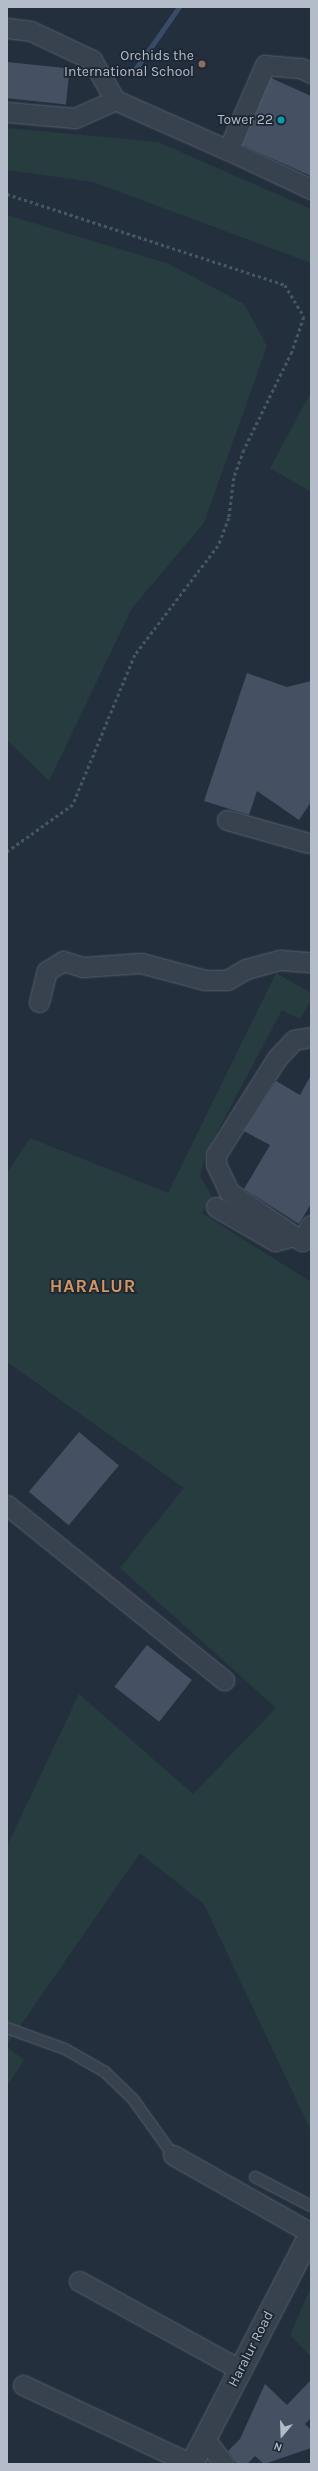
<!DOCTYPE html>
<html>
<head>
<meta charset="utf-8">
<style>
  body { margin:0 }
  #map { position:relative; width:318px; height:2471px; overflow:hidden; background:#242f3e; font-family:Karla,sans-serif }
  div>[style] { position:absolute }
  .green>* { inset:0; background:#263c3f }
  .stream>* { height:5px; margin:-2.5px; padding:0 2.5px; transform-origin:2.5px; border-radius:2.5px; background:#394c67 }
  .building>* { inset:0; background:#455162; transform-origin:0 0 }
  .path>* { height:2.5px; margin-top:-1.25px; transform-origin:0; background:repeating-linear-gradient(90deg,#44595c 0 3px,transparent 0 6px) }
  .roads { filter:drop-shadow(0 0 1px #565f6c) drop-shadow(0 0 1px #565f6c) }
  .service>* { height:10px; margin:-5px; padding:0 5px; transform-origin:5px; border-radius:5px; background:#38414e }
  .minor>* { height:19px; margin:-9.5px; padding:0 9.5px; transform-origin:9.5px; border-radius:9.5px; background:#38414e }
  .tertiary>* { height:22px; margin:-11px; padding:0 11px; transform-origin:11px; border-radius:11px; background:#38414e }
  .dots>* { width:11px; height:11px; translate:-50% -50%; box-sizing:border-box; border:2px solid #1d2633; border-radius:50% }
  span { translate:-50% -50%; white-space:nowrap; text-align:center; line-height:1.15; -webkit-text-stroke:3.5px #1d2633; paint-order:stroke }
  .poi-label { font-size:14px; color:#b4bcc9 }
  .right { translate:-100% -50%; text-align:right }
  .street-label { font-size:14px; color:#b4bcc9 }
  .district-label { font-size:18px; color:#d59563; font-weight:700; letter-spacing:1px }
  .frame { position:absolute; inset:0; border:8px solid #b4bcc9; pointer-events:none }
  .north { position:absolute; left:262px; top:2415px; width:40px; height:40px; -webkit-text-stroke:3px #1d2633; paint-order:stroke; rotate:199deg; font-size:11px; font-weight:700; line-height:16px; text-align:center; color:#b4bcc9 }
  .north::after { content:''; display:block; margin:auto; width:14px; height:18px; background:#b4bcc9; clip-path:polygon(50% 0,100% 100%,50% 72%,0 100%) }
</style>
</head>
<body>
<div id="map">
  <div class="green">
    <i style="clip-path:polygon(7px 128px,158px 142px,311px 209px,311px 263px,93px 182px,7px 170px)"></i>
    <i style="clip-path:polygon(7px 215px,169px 264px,244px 304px,267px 346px,204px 523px,132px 608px,49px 781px,7px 740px)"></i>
    <i style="clip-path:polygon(311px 392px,311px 492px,270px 468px)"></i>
    <i style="clip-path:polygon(276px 973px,311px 993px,311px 1000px,300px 1019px,282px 1010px,206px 1153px,200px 1176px,212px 1197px,202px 1213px,311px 1282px,311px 2131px,204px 1904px,140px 1853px,7px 2045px,7px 1846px,79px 1694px,193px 1794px,276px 1708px,120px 1568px,184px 1488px,7px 1362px,7px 1173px,30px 1138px,168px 1193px)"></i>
    <i style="clip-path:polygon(7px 2047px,24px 2060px,7px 2086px)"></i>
    <i style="clip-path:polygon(311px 2287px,311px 2357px,290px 2335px)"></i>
  </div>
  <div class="stream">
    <i style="left:134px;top:71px;width:78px;rotate:-54.9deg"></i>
  </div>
  <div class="building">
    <i style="left:7px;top:62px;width:63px;height:36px;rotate:6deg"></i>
    <i style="clip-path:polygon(271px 78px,311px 96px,311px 176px,242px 145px)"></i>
    <i style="clip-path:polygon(247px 673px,287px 687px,311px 681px,311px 802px,299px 820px,257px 791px,249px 815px,204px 801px)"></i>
    <i style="clip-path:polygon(311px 1075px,311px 1204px,299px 1224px,244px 1189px,270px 1145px,244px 1131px,276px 1081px,300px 1095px)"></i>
    <i style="left:79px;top:1432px;width:52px;height:78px;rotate:40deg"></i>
    <i style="left:147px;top:1645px;width:57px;height:53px;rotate:38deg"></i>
    <i style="clip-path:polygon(311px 2380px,311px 2418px,305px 2424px,311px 2430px,311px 2448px,264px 2464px,255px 2456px,247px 2464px,237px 2464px,228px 2451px,240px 2439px,265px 2384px,287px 2405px)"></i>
  </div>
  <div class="path">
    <i style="left:7px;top:194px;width:293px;rotate:18.1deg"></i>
    <i style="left:285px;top:285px;width:37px;rotate:59deg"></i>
    <i style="left:304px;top:317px;width:37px;rotate:109deg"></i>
    <i style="left:292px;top:352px;width:109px;rotate:116.1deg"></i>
    <i style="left:244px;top:450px;width:30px;rotate:110deg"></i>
    <i style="left:234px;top:478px;width:40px;rotate:97.1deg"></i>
    <i style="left:229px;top:518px;width:30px;rotate:111deg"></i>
    <i style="left:218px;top:546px;width:137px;rotate:127.3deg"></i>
    <i style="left:135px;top:655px;width:162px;rotate:112.5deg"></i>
    <i style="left:73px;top:805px;width:81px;rotate:144.5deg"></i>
  </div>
  <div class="roads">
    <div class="service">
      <i style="left:7px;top:2028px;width:62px;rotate:19.9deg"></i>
      <i style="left:65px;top:2049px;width:46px;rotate:29.9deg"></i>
      <i style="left:105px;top:2072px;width:39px;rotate:44deg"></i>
      <i style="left:133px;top:2099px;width:69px;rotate:54.5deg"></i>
      <i style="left:255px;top:2177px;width:63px;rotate:27.4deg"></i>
    </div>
    <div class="minor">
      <i style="left:7px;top:28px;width:24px;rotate:7deg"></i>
      <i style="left:31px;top:31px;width:68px;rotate:25.4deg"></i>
      <i style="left:92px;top:60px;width:46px;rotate:60.1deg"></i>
      <i style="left:115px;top:100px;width:124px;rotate:23.9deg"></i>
      <i style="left:228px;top:150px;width:93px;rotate:-66.5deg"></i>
      <i style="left:265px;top:65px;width:36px;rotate:5deg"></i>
      <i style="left:301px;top:68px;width:11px;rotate:27deg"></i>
      <i style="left:7px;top:112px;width:68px;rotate:5deg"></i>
      <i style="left:75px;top:118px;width:44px;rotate:-24.2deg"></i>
      <i style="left:228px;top:150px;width:92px;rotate:25.2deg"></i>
      <i style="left:227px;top:820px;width:85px;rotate:15.7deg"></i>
      <i style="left:39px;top:1002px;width:32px;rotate:-76deg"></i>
      <i style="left:47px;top:971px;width:19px;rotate:-32deg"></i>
      <i style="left:63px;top:961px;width:21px;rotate:17deg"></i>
      <i style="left:83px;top:967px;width:58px;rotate:-3.9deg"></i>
      <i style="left:141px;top:963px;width:66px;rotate:14.9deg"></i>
      <i style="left:205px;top:980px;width:22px"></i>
      <i style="left:227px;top:980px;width:22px;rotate:-30deg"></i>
      <i style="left:246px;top:969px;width:35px;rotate:-15deg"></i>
      <i style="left:280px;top:960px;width:31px;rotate:4deg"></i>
      <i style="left:311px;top:1037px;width:17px;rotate:170deg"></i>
      <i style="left:294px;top:1040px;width:25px;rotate:133deg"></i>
      <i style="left:277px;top:1058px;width:115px;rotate:122.2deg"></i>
      <i style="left:216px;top:1155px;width:9px;rotate:90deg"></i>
      <i style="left:216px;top:1164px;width:31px;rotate:65deg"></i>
      <i style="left:229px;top:1192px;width:88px;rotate:33.9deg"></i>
      <i style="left:302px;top:1241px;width:18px;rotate:-61deg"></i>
      <i style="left:216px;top:1207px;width:68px;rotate:30deg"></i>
      <i style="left:275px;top:1241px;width:20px;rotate:-15deg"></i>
      <i style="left:7px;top:1505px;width:279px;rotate:38.9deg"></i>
      <i style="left:173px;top:2155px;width:159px;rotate:29.5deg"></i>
      <i style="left:79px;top:2281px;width:185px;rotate:28.8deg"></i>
      <i style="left:23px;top:2385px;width:187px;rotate:25.1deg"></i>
      <i style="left:205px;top:2439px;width:31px;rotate:53deg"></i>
    </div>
    <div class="tertiary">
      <i style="left:192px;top:2464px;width:260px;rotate:-62.7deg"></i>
    </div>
  </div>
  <div class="dots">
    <i style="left:202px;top:64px;background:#8d6e63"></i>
    <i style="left:281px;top:120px;background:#0f9aa8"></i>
  </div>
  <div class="poi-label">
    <span class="right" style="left:194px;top:64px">Orchids the<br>International School</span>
    <span class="right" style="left:273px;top:120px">Tower 22</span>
  </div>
  <div class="street-label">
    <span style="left:251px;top:2349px;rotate:-63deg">Haralur Road</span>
  </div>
  <div class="district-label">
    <span style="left:93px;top:1286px">HARALUR</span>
  </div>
  <div class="frame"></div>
  <div class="north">N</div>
</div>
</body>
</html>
